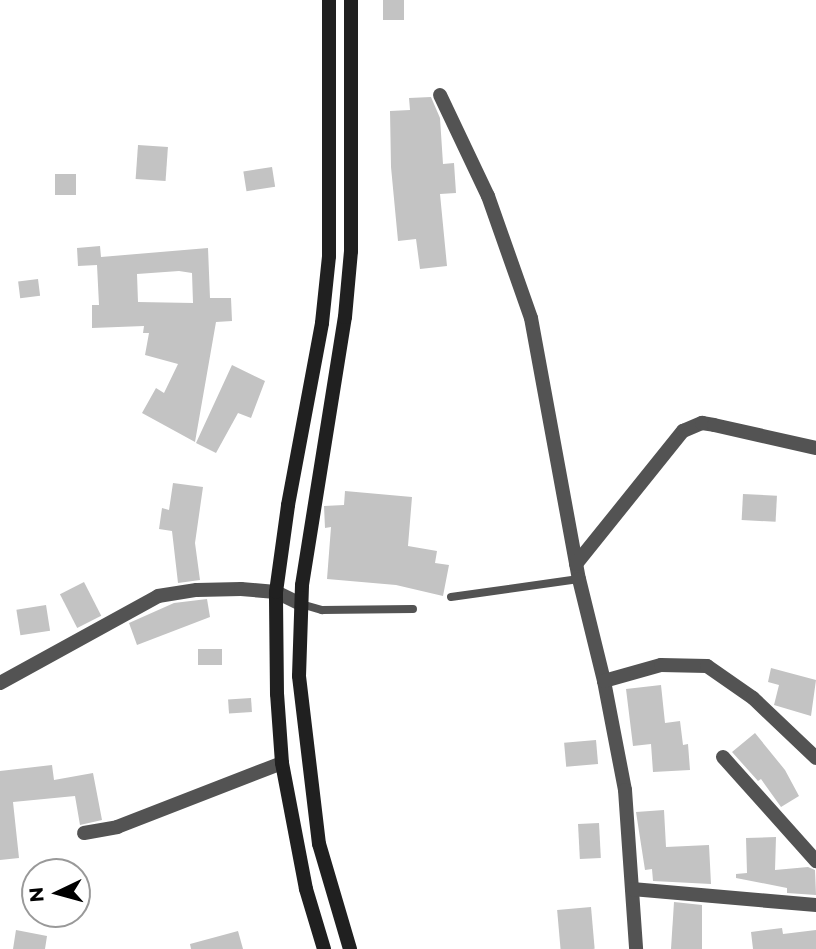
<!DOCTYPE html>
<html>
<head>
<meta charset="utf-8">
<style>
  body { margin:0 }
  #map { position:relative; width:816px; height:949px; overflow:hidden; background:#fff; font-family:Montserrat,sans-serif }
  div>[style] { position:absolute }
  .building>* { inset:0; background:#c3c3c3; transform-origin:0 0 }
  .lane>* { height:8px; margin:-4px; padding:0 4px; transform-origin:4px; border-radius:4px; background:#535353 }
  .street>* { height:14px; margin:-7px; padding:0 7px; transform-origin:7px; border-radius:7px; background:#535353 }
  .secondary>* { height:14px; margin:-7px; padding:0 7px; transform-origin:7px; border-radius:7px; background:#202020 }
  span { translate:-50% -50%; white-space:nowrap; text-align:center; line-height:1.15; -webkit-text-stroke:5px #fff; paint-order:stroke }
  .north { position:absolute; left:21px; top:858px; width:70px; height:70px; box-sizing:border-box; background:#fff; border:2px solid #999; border-radius:50%; rotate:265deg; font-size:19px; font-weight:700; line-height:28px; text-align:center; color:#000 }
  .north::after { content:''; display:block; margin:auto; width:24px; height:32px; background:#000; clip-path:polygon(50% 0,100% 100%,50% 72%,0 100%) }
</style>
</head>
<body>
<div id="map">
  <div class="building">
    <i style="left:383px;top:0;width:21px;height:20px"></i>
    <i style="clip-path:polygon(431px 97px,440px 118px,443px 164px,454px 163px,456px 193px,440px 194px,447px 266px,420px 269px,416px 239px,398px 241px,391px 167px,390px 111px,410px 110px,409px 98px)"></i>
    <i style="left:138px;top:145px;width:30px;height:34px;rotate:4deg"></i>
    <i style="left:272px;top:167px;width:20px;height:29px;rotate:81deg"></i>
    <i style="left:55px;top:174px;width:21px;height:21px"></i>
    <i style="clip-path:polygon(evenodd,100px 246px,101px 257px,208px 248px,210px 298px,231px 298px,232px 321px,216px 322px,195px 442px,142px 413px,156px 388px,164px 393px,178px 364px,145px 355px,149px 333px,143px 333px,144px 326px,92px 328px,92px 305px,99px 305px,97px 265px,78px 266px,77px 248px,100px 246px,179px 271px,192px 273px,193px 303px,138px 302px,137px 274px,179px 271px)"></i>
    <i style="left:38px;top:279px;width:17px;height:20px;rotate:83deg"></i>
    <i style="clip-path:polygon(232px 365px,265px 381px,251px 418px,238px 413px,216px 453px,196px 443px)"></i>
    <i style="clip-path:polygon(173px 483px,203px 487px,195px 543px,200px 580px,178px 583px,172px 531px,159px 529px,162px 508px,169px 510px)"></i>
    <i style="clip-path:polygon(345px 491px,412px 497px,408px 546px,437px 551px,435px 563px,449px 565px,443px 596px,396px 585px,327px 579px,331px 527px,325px 528px,324px 506px,344px 505px)"></i>
    <i style="left:743px;top:494px;width:34px;height:26px;rotate:3deg"></i>
    <i style="left:84px;top:582px;width:38px;height:27px;rotate:63deg"></i>
    <i style="clip-path:polygon(207px 599px,210px 617px,137px 645px,129px 623px,174px 603px)"></i>
    <i style="left:46px;top:605px;width:26px;height:30px;rotate:81deg"></i>
    <i style="left:198px;top:649px;width:24px;height:16px"></i>
    <i style="clip-path:polygon(771px 668px,816px 680px,811px 716px,774px 705px,779px 685px,768px 682px)"></i>
    <i style="clip-path:polygon(661px 685px,665px 723px,680px 721px,683px 745px,688px 744px,690px 770px,653px 772px,651px 744px,633px 746px,626px 689px)"></i>
    <i style="left:251px;top:698px;width:14px;height:23px;rotate:86deg"></i>
    <i style="clip-path:polygon(755px 733px,785px 770px,799px 796px,781px 807px,761px 779px,758px 781px,732px 752px)"></i>
    <i style="left:596px;top:740px;width:24px;height:32px;rotate:85deg"></i>
    <i style="clip-path:polygon(52px 765px,54px 780px,93px 773px,102px 820px,80px 825px,75px 796px,13px 802px,19px 858px,0 860px,0 771px)"></i>
    <i style="clip-path:polygon(664px 810px,666px 847px,709px 845px,711px 884px,653px 881px,652px 869px,645px 870px,636px 812px)"></i>
    <i style="left:599px;top:823px;width:35px;height:21px;rotate:87deg"></i>
    <i style="clip-path:polygon(776px 837px,775px 870px,808px 867px,815px 870px,816px 895px,787px 893px,787px 888px,736px 878px,736px 874px,747px 873px,746px 838px)"></i>
    <i style="clip-path:polygon(674px 902px,702px 905px,702px 949px,671px 949px)"></i>
    <i style="left:591px;top:907px;width:42px;height:34px;rotate:85deg"></i>
    <i style="clip-path:polygon(782px 928px,783px 934px,816px 930px,816px 949px,753px 949px,751px 932px)"></i>
    <i style="clip-path:polygon(16px 930px,47px 936px,45px 949px,13px 949px)"></i>
    <i style="clip-path:polygon(238px 931px,243px 949px,191px 949px,190px 944px)"></i>
  </div>
  <div class="lane">
    <i style="left:451px;top:597px;width:129px;rotate:-8deg"></i>
    <i style="left:301px;top:604px;width:22px;rotate:16deg"></i>
    <i style="left:322px;top:610px;width:91px;rotate:-0.6deg"></i>
  </div>
  <div class="street">
    <i style="left:440px;top:95px;width:112px;rotate:64.6deg"></i>
    <i style="left:488px;top:196px;width:129px;rotate:70.6deg"></i>
    <i style="left:531px;top:318px;width:265px;rotate:79.6deg"></i>
    <i style="left:579px;top:579px;width:105px;rotate:76.2deg"></i>
    <i style="left:604px;top:681px;width:111px;rotate:79.1deg"></i>
    <i style="left:625px;top:790px;width:159px;rotate:86deg"></i>
    <i style="left:576px;top:564px;width:171px;rotate:-51.2deg"></i>
    <i style="left:683px;top:431px;width:21px;rotate:-23deg"></i>
    <i style="left:702px;top:423px;width:12px;rotate:9deg"></i>
    <i style="left:714px;top:425px;width:105px;rotate:12.7deg"></i>
    <i style="left:604px;top:681px;width:59px;rotate:-15.7deg"></i>
    <i style="left:661px;top:665px;width:46px;rotate:1.2deg"></i>
    <i style="left:707px;top:666px;width:56px;rotate:34.8deg"></i>
    <i style="left:753px;top:698px;width:87px;rotate:43.6deg"></i>
    <i style="left:0;top:683px;width:180px;rotate:-28.8deg"></i>
    <i style="left:158px;top:596px;width:39px;rotate:-9deg"></i>
    <i style="left:197px;top:590px;width:44px;rotate:-1.3deg"></i>
    <i style="left:241px;top:589px;width:35px;rotate:5deg"></i>
    <i style="left:276px;top:592px;width:28px;rotate:26deg"></i>
    <i style="left:723px;top:757px;width:140px;rotate:48.2deg"></i>
    <i style="left:84px;top:833px;width:34px;rotate:-10deg"></i>
    <i style="left:117px;top:827px;width:177px;rotate:-21.2deg"></i>
    <i style="left:632px;top:889px;width:185px;rotate:5deg"></i>
  </div>
  <div class="secondary">
    <i style="left:324px;top:949px;width:63px;rotate:-106.7deg"></i>
    <i style="left:306px;top:889px;width:128px;rotate:-100.8deg"></i>
    <i style="left:282px;top:763px;width:69px;rotate:-94.1deg"></i>
    <i style="left:277px;top:694px;width:102px;rotate:-90.6deg"></i>
    <i style="left:276px;top:592px;width:88px;rotate:-82.1deg"></i>
    <i style="left:288px;top:505px;width:185px;rotate:-79.4deg"></i>
    <i style="left:322px;top:323px;width:67px;rotate:-84deg"></i>
    <i style="left:329px;top:256px;width:256px;rotate:-90deg"></i>
    <i style="left:350px;top:949px;width:109px;rotate:-106.4deg"></i>
    <i style="left:319px;top:844px;width:169px;rotate:-96.8deg"></i>
    <i style="left:299px;top:676px;width:91px;rotate:-88.1deg"></i>
    <i style="left:302px;top:585px;width:271px;rotate:-80.9deg"></i>
    <i style="left:345px;top:317px;width:66px;rotate:-84.8deg"></i>
    <i style="left:351px;top:251px;width:251px;rotate:-90deg"></i>
  </div>
  <div class="north">N</div>
</div>
</body>
</html>
